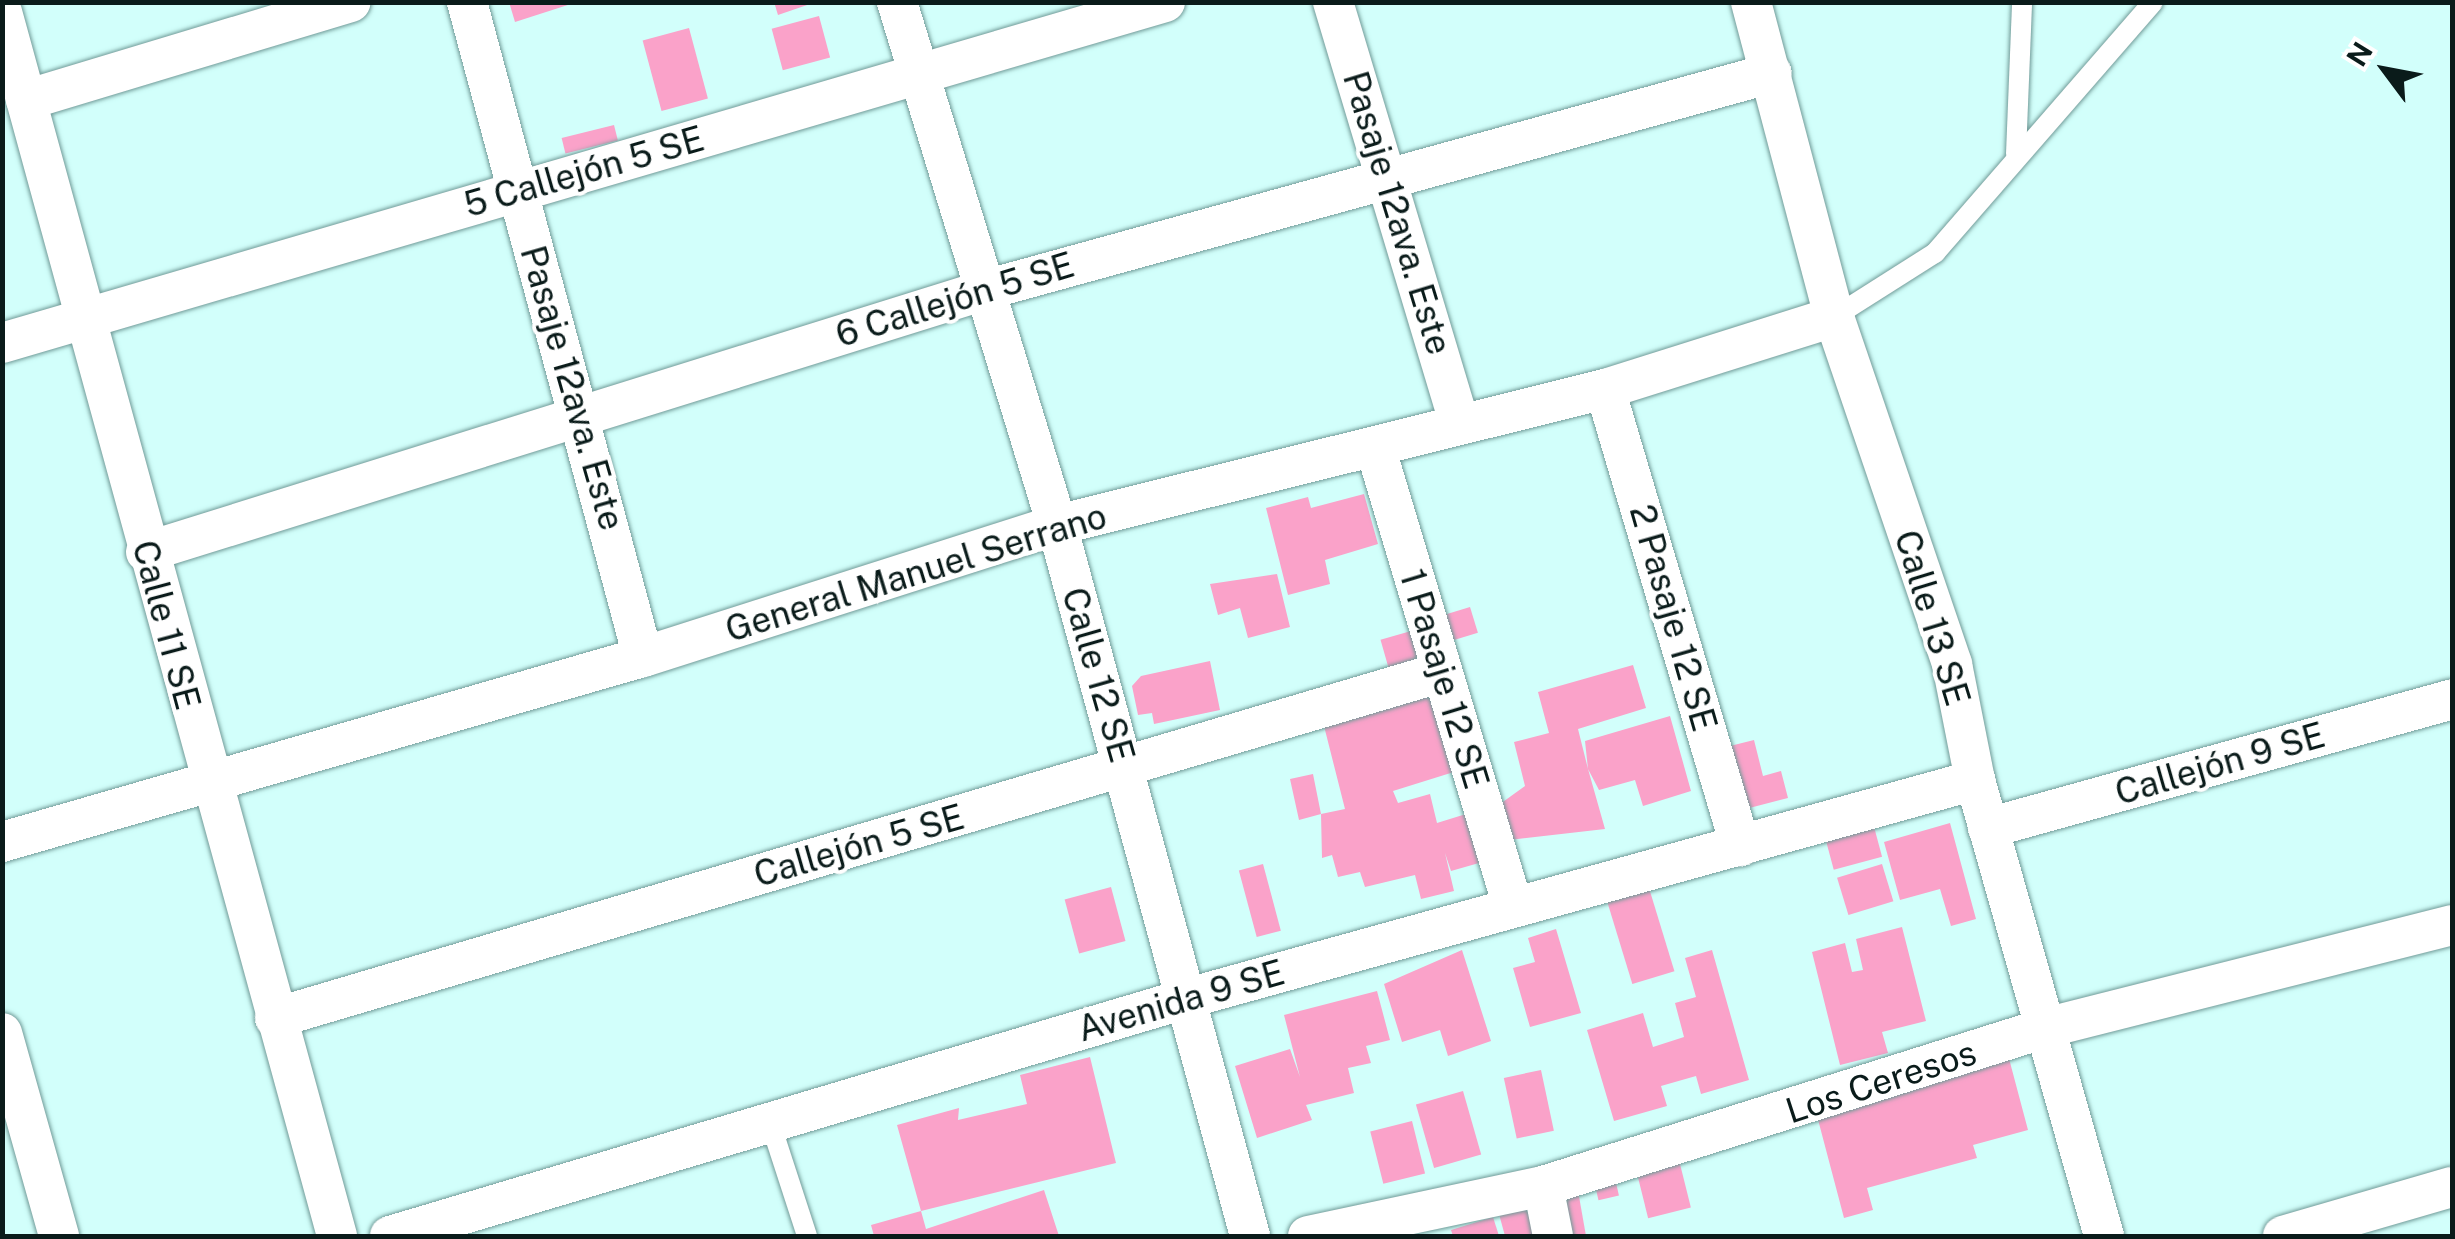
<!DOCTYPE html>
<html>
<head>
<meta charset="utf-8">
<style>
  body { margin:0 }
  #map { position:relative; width:2455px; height:1239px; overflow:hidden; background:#d2fffb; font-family:"Public Sans",sans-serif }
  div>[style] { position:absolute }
  .building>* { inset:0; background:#faa2c9; transform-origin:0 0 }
  .roads { filter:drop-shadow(0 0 2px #719b98) drop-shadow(0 0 2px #719b98) }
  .lane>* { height:20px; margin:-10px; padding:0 10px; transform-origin:10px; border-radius:10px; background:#fff }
  .street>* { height:40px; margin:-20px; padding:0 20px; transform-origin:20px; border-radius:20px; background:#fff }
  span { translate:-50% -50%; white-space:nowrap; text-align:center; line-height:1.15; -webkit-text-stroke:8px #fff; paint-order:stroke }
  .street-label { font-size:35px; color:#0a1b1a }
  .frame { position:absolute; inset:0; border:5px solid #0a1b1a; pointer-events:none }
  .north { position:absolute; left:2335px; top:20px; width:100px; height:100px; -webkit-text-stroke:8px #fff; paint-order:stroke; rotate:302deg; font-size:28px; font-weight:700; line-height:40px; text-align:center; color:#0a1b1a }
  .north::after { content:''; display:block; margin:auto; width:35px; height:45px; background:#0a1b1a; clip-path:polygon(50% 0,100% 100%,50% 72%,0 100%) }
</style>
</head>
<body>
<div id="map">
  <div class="building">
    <i style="clip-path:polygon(509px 2px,574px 2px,574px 3px,515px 22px)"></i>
    <i style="clip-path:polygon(774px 2px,813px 2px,813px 3px,778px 15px)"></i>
    <i style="left:819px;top:16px;width:43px;height:49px;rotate:75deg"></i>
    <i style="left:689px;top:28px;width:73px;height:48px;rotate:75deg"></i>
    <i style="left:614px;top:125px;width:16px;height:54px;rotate:76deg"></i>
    <i style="clip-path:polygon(1364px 494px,1378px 544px,1325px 560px,1330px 584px,1288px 595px,1266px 508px,1308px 497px,1311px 508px)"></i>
    <i style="clip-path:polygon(1277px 574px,1290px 627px,1248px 638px,1240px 608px,1218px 615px,1210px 584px)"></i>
    <i style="left:1470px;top:607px;width:27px;height:30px;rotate:73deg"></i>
    <i style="left:1418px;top:629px;width:35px;height:39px;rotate:74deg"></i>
    <i style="clip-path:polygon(1210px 661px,1220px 710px,1154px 724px,1152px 713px,1138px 715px,1132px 686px,1141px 676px)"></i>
    <i style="clip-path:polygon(1633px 665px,1646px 708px,1578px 729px,1588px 769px,1585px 741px,1670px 716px,1691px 791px,1643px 806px,1635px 780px,1599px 790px,1588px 769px,1605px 829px,1509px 840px,1500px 804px,1525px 786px,1514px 742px,1549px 733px,1538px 692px)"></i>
    <i style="clip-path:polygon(1432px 692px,1457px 771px,1393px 791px,1398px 803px,1430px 794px,1437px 823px,1466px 814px,1479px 863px,1451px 871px,1445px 853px,1454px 891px,1421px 899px,1415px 875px,1365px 887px,1360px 872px,1338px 877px,1332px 855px,1322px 858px,1321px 814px,1299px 820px,1290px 779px,1313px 774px,1321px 814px,1345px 809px,1324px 726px)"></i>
    <i style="clip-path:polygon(1754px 740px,1763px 776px,1781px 771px,1788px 798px,1734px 812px,1718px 749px)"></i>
    <i style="left:1873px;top:823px;width:35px;height:50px;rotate:75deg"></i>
    <i style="clip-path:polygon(1950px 823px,1976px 919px,1951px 926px,1940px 889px,1900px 900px,1884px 842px)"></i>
    <i style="left:1263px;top:864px;width:69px;height:25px;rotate:75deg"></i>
    <i style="left:1882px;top:864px;width:39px;height:47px;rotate:73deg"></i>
    <i style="left:1111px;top:887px;width:56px;height:48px;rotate:75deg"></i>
    <i style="left:1649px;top:888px;width:87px;height:44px;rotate:73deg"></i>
    <i style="clip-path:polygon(1902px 927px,1926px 1021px,1882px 1032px,1888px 1053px,1840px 1065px,1812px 952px,1845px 943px,1852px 972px,1863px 970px,1856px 939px)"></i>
    <i style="clip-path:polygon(1556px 929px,1581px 1013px,1530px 1027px,1513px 968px,1535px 962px,1528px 938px)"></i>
    <i style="clip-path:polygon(1462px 950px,1491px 1041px,1448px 1056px,1440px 1030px,1402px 1042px,1384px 984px)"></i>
    <i style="clip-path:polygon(1712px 950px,1749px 1080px,1701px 1094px,1696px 1076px,1661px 1086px,1667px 1106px,1614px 1121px,1587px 1030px,1643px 1013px,1653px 1047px,1684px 1037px,1675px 1003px,1696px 997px,1685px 958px)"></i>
    <i style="clip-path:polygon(1377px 991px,1390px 1040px,1366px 1046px,1371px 1063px,1348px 1068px,1354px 1093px,1306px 1105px,1312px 1120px,1257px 1138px,1235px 1066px,1290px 1049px,1300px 1077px,1284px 1015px)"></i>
    <i style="clip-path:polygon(2007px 1051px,2028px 1130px,1973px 1145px,1977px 1158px,1867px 1188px,1873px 1210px,1844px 1218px,1816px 1112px)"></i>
    <i style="clip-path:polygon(1090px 1057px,1116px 1163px,921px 1211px,897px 1125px,959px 1108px,958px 1120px,1027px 1104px,1020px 1075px)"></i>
    <i style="left:1541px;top:1070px;width:62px;height:38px;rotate:78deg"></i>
    <i style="left:1463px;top:1091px;width:66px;height:49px;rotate:74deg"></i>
    <i style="left:1412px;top:1121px;width:54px;height:43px;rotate:76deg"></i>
    <i style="left:1679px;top:1160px;width:49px;height:44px;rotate:76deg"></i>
    <i style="left:1614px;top:1174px;width:22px;height:21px;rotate:77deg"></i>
    <i style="clip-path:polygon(1577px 1185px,1586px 1236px,1564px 1236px,1546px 1191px)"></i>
    <i style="clip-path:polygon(1044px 1190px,1059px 1236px,874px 1236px,871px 1225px,921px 1211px,926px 1229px)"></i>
    <i style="clip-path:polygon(1538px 1203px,1547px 1236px,1505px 1236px,1499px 1214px)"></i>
    <i style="clip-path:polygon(1493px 1217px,1499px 1236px,1453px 1236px,1451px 1230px)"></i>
  </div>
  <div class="roads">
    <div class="lane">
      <i style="left:2016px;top:154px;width:152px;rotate:-87.7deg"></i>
      <i style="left:1834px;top:317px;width:120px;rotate:-32.4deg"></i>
      <i style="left:1935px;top:253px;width:332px;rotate:-49deg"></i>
      <i style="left:771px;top:1125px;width:117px;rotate:72deg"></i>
    </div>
    <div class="street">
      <i style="left:467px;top:2px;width:678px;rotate:74.96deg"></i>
      <i style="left:897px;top:2px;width:547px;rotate:72.99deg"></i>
      <i style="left:1057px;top:525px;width:737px;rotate:74.81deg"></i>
      <i style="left:1333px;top:2px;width:441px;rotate:73.3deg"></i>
      <i style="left:1751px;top:2px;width:326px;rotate:75.2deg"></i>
      <i style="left:1834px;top:317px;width:367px;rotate:71.2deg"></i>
      <i style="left:1952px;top:664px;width:118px;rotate:78.8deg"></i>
      <i style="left:1975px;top:780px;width:474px;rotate:74.2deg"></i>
      <i style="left:2px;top:12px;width:1269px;rotate:74.69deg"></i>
      <i style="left:26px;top:100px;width:339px;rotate:-16.8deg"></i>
      <i style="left:2px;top:343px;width:1212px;rotate:-16.34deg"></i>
      <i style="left:1605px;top:389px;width:477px;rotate:73.5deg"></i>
      <i style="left:1376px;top:450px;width:478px;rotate:73.3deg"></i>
      <i style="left:146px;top:552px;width:879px;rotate:-17.34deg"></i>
      <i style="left:985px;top:290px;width:816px;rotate:-15.42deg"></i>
      <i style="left:1988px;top:828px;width:482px;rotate:-15.5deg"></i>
      <i style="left:2px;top:842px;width:667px;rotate:-16.1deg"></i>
      <i style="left:643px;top:657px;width:435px;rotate:-17.7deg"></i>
      <i style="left:1057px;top:525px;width:565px;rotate:-13.94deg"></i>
      <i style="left:1605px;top:389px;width:240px;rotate:-17.5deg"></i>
      <i style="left:275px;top:1018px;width:1217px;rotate:-16.51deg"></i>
      <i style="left:2px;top:1033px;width:211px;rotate:74.3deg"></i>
      <i style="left:1543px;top:1186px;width:51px;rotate:78.7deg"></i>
      <i style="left:390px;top:1236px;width:833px;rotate:-16.61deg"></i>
      <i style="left:1188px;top:998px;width:817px;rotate:-15.48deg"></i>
      <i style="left:1308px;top:1236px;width:240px;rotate:-12deg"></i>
      <i style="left:1543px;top:1186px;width:526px;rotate:-17.47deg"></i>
      <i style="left:2045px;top:1028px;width:420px;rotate:-14.2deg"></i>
      <i style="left:2283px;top:1236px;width:176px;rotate:-16.2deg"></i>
    </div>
  </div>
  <div class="street-label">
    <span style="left:584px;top:172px;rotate:-16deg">5 Callejón 5 SE</span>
    <span style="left:1397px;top:213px;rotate:73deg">Pasaje 12ava. Este</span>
    <span style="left:955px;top:300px;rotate:-17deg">6 Callejón 5 SE</span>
    <span style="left:572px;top:388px;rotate:74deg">Pasaje 12ava. Este</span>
    <span style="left:916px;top:573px;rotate:-17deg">General Manuel Serrano</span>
    <span style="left:1673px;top:618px;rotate:74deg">2 Pasaje 12 SE</span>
    <span style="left:1932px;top:618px;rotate:73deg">Calle 13 SE</span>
    <span style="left:166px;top:625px;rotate:75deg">Calle 11 SE</span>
    <span style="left:1098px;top:675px;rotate:74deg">Calle 12 SE</span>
    <span style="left:1444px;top:679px;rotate:73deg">1 Pasaje 12 SE</span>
    <span style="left:2220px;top:764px;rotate:-16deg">Callejón 9 SE</span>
    <span style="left:859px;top:846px;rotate:-16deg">Callejón 5 SE</span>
    <span style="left:1181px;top:1001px;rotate:-16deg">Avenida 9 SE</span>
    <span style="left:1881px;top:1082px;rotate:-18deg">Los Ceresos</span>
  </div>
  <div class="frame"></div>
  <div class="north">N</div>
</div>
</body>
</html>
